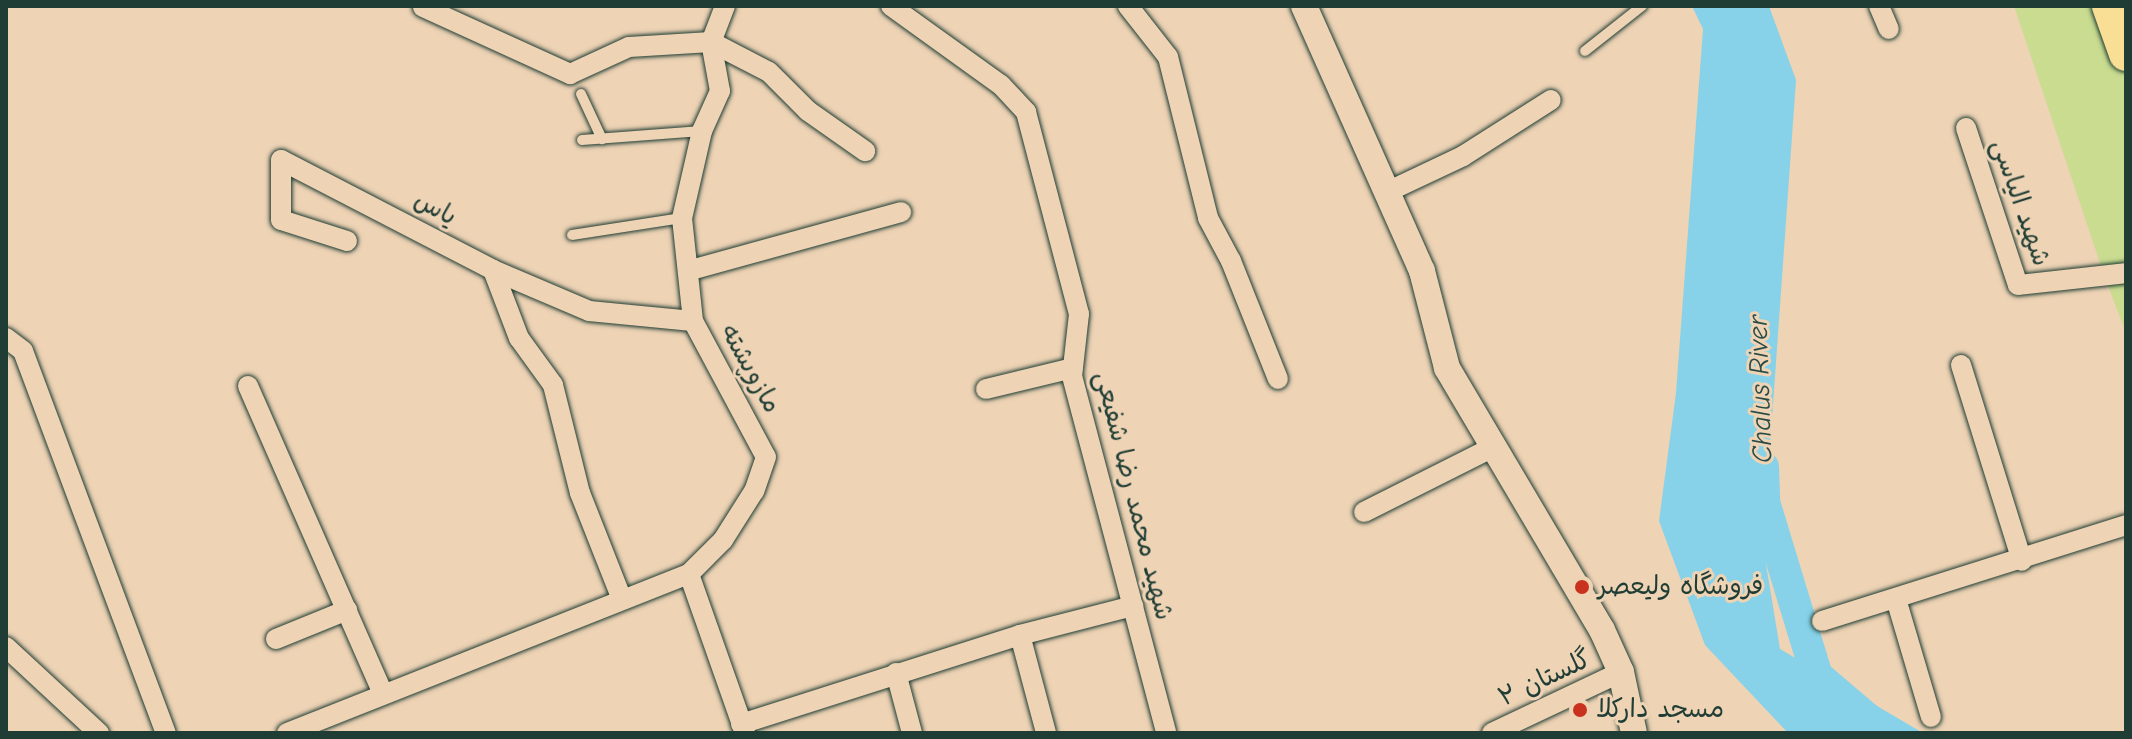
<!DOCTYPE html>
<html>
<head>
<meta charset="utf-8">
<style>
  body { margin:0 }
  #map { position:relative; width:2132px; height:739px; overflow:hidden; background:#eed3b5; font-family:"Comic Neue","Playpen Sans Arabic",sans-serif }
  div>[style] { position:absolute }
  .green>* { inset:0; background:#c9dc90 }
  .water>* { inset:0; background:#87d2e8 }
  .river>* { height:32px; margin:-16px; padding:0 16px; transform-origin:16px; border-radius:16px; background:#87d2e8 }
  .roads { filter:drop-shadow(0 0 2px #1f3d34) drop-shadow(0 0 2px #1f3d34) }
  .service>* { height:10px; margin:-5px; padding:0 5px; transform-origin:5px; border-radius:5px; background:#eed3b5 }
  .minor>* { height:20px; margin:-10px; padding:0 10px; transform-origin:10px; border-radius:10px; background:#eed3b5 }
  .tertiary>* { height:26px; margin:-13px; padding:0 13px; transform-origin:13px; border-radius:13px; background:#eed3b5 }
  .trunk>* { height:34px; margin:-17px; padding:0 17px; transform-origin:17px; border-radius:17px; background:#f9df96 }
  .dots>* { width:22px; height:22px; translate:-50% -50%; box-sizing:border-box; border:4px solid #eed3b5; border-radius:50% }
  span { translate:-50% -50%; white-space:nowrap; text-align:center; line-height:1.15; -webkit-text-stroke:6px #eed3b5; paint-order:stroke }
  .street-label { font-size:26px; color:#1f3d34 }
  .poi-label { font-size:26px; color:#1f3d34 }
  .left { translate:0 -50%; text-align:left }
  .water-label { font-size:28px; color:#294c46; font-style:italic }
  .frame { position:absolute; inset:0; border:8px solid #1f3d34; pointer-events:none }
</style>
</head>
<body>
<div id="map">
  <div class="green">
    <i style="clip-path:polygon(2014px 6px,2126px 6px,2126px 333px,2104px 275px)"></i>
  </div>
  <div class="water">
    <i style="clip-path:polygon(1692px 6px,1769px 6px,1796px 80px,1763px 546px,1780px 649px,1923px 733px,1788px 733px,1705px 645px,1659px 521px,1676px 393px,1703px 29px)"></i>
  </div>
  <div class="river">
    <i style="left:1763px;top:467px;width:35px;rotate:88deg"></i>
    <i style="left:1764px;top:502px;width:182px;rotate:73.1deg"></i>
    <i style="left:1817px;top:676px;width:88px;rotate:40.4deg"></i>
  </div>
  <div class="roads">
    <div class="service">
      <i style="left:1585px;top:51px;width:73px;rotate:-38.3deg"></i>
      <i style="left:581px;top:94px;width:50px;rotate:65deg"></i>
      <i style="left:582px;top:140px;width:120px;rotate:-4.3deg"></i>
      <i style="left:572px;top:235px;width:111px;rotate:-8.8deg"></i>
    </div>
    <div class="minor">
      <i style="left:725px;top:6px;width:39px;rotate:111deg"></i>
      <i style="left:711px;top:42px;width:50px;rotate:79.6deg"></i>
      <i style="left:720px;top:91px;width:44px;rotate:114.2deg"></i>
      <i style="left:702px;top:131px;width:89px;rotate:102.9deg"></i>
      <i style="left:682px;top:218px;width:104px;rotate:83.9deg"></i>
      <i style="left:693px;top:321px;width:154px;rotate:61.8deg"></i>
      <i style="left:766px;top:457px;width:36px;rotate:109deg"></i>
      <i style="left:754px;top:491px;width:58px;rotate:122.3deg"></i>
      <i style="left:723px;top:540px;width:48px;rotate:135deg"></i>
      <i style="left:689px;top:574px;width:169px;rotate:70.6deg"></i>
      <i style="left:891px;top:6px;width:135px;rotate:35.7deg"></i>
      <i style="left:1001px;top:85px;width:37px;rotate:47deg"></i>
      <i style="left:1026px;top:112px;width:209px;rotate:75.3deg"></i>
      <i style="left:1079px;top:314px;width:62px;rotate:96.4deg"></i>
      <i style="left:1072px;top:376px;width:369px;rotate:75.2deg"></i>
      <i style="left:1128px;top:6px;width:65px;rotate:51.9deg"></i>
      <i style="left:1168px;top:57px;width:166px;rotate:76deg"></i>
      <i style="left:1208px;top:218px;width:49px;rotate:61.9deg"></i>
      <i style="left:1231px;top:261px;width:127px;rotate:68.3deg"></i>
      <i style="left:1879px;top:6px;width:25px;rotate:67deg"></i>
      <i style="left:423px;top:7px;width:162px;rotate:24.5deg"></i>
      <i style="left:570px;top:74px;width:65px;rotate:-24.6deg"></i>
      <i style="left:629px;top:47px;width:82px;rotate:-3.5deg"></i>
      <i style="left:711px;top:42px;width:65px;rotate:27.3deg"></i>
      <i style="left:769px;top:72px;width:55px;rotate:45deg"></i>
      <i style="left:808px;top:111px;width:70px;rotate:35.1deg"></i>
      <i style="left:1966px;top:128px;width:165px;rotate:71.7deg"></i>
      <i style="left:2018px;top:285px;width:109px;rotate:-6.3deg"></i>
      <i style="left:1387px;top:192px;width:84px;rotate:-25.3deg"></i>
      <i style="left:1463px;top:156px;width:104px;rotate:-32.5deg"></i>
      <i style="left:347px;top:241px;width:69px;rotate:-162.3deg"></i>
      <i style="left:281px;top:220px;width:60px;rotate:-90deg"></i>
      <i style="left:281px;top:160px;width:239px;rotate:27.4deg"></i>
      <i style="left:493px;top:270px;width:104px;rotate:23.1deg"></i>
      <i style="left:589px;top:311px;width:104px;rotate:5.5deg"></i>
      <i style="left:493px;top:270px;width:73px;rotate:69.1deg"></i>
      <i style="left:519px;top:338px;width:58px;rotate:54.1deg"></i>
      <i style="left:553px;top:385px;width:111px;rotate:76deg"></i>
      <i style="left:580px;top:493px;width:112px;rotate:68.5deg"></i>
      <i style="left:691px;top:270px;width:218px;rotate:-15.4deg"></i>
      <i style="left:6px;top:338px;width:21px;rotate:37deg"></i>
      <i style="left:23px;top:351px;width:408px;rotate:69.5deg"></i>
      <i style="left:1961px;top:365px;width:205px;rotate:72.7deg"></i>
      <i style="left:248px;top:386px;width:336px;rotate:66.3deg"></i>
      <i style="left:986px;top:389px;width:89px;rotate:-13.6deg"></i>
      <i style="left:1364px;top:512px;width:142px;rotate:-26.7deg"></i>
      <i style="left:1896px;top:599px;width:123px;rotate:73.5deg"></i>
      <i style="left:1822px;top:621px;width:319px;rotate:-17.5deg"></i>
      <i style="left:1020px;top:635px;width:101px;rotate:75.1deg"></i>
      <i style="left:276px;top:639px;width:77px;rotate:-22.2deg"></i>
      <i style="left:6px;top:647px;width:127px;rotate:42.8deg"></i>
      <i style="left:896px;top:673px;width:62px;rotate:75.1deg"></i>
      <i style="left:741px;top:724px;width:293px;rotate:-17.7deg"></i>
      <i style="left:1020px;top:635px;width:117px;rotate:-14.4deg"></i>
      <i style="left:287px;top:733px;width:432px;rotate:-21.6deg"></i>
      <i style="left:1492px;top:733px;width:143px;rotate:-25.3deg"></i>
    </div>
    <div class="tertiary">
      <i style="left:1304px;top:6px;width:290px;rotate:66deg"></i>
      <i style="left:1422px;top:271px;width:100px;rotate:75.5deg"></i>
      <i style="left:1447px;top:368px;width:304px;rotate:59.4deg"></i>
      <i style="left:1602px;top:630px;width:46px;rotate:65.7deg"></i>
      <i style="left:1621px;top:672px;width:62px;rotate:78deg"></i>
    </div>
    <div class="trunk">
      <i style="left:2109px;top:6px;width:51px;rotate:70.5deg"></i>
    </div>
  </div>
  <div class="dots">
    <i style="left:1582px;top:587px;background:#c8321e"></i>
    <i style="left:1580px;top:710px;background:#c8321e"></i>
  </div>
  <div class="street-label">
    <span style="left:2020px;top:203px;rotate:71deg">شهید الیاسی</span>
    <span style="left:435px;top:209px;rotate:28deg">یاس</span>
    <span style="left:750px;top:369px;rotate:61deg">مازوپشته</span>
    <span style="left:1133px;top:496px;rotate:76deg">شهید محمد رضا شفیعی</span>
    <span style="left:1545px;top:679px;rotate:-25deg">گلستان ۲</span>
  </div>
  <div class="poi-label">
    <span class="left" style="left:1598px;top:587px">فروشگاه ولیعصر</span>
    <span class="left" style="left:1596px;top:710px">مسجد دارکلا</span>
  </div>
  <div class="water-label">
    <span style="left:1760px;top:389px;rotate:-92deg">Chalus River</span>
  </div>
  <div class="frame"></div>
</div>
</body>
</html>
